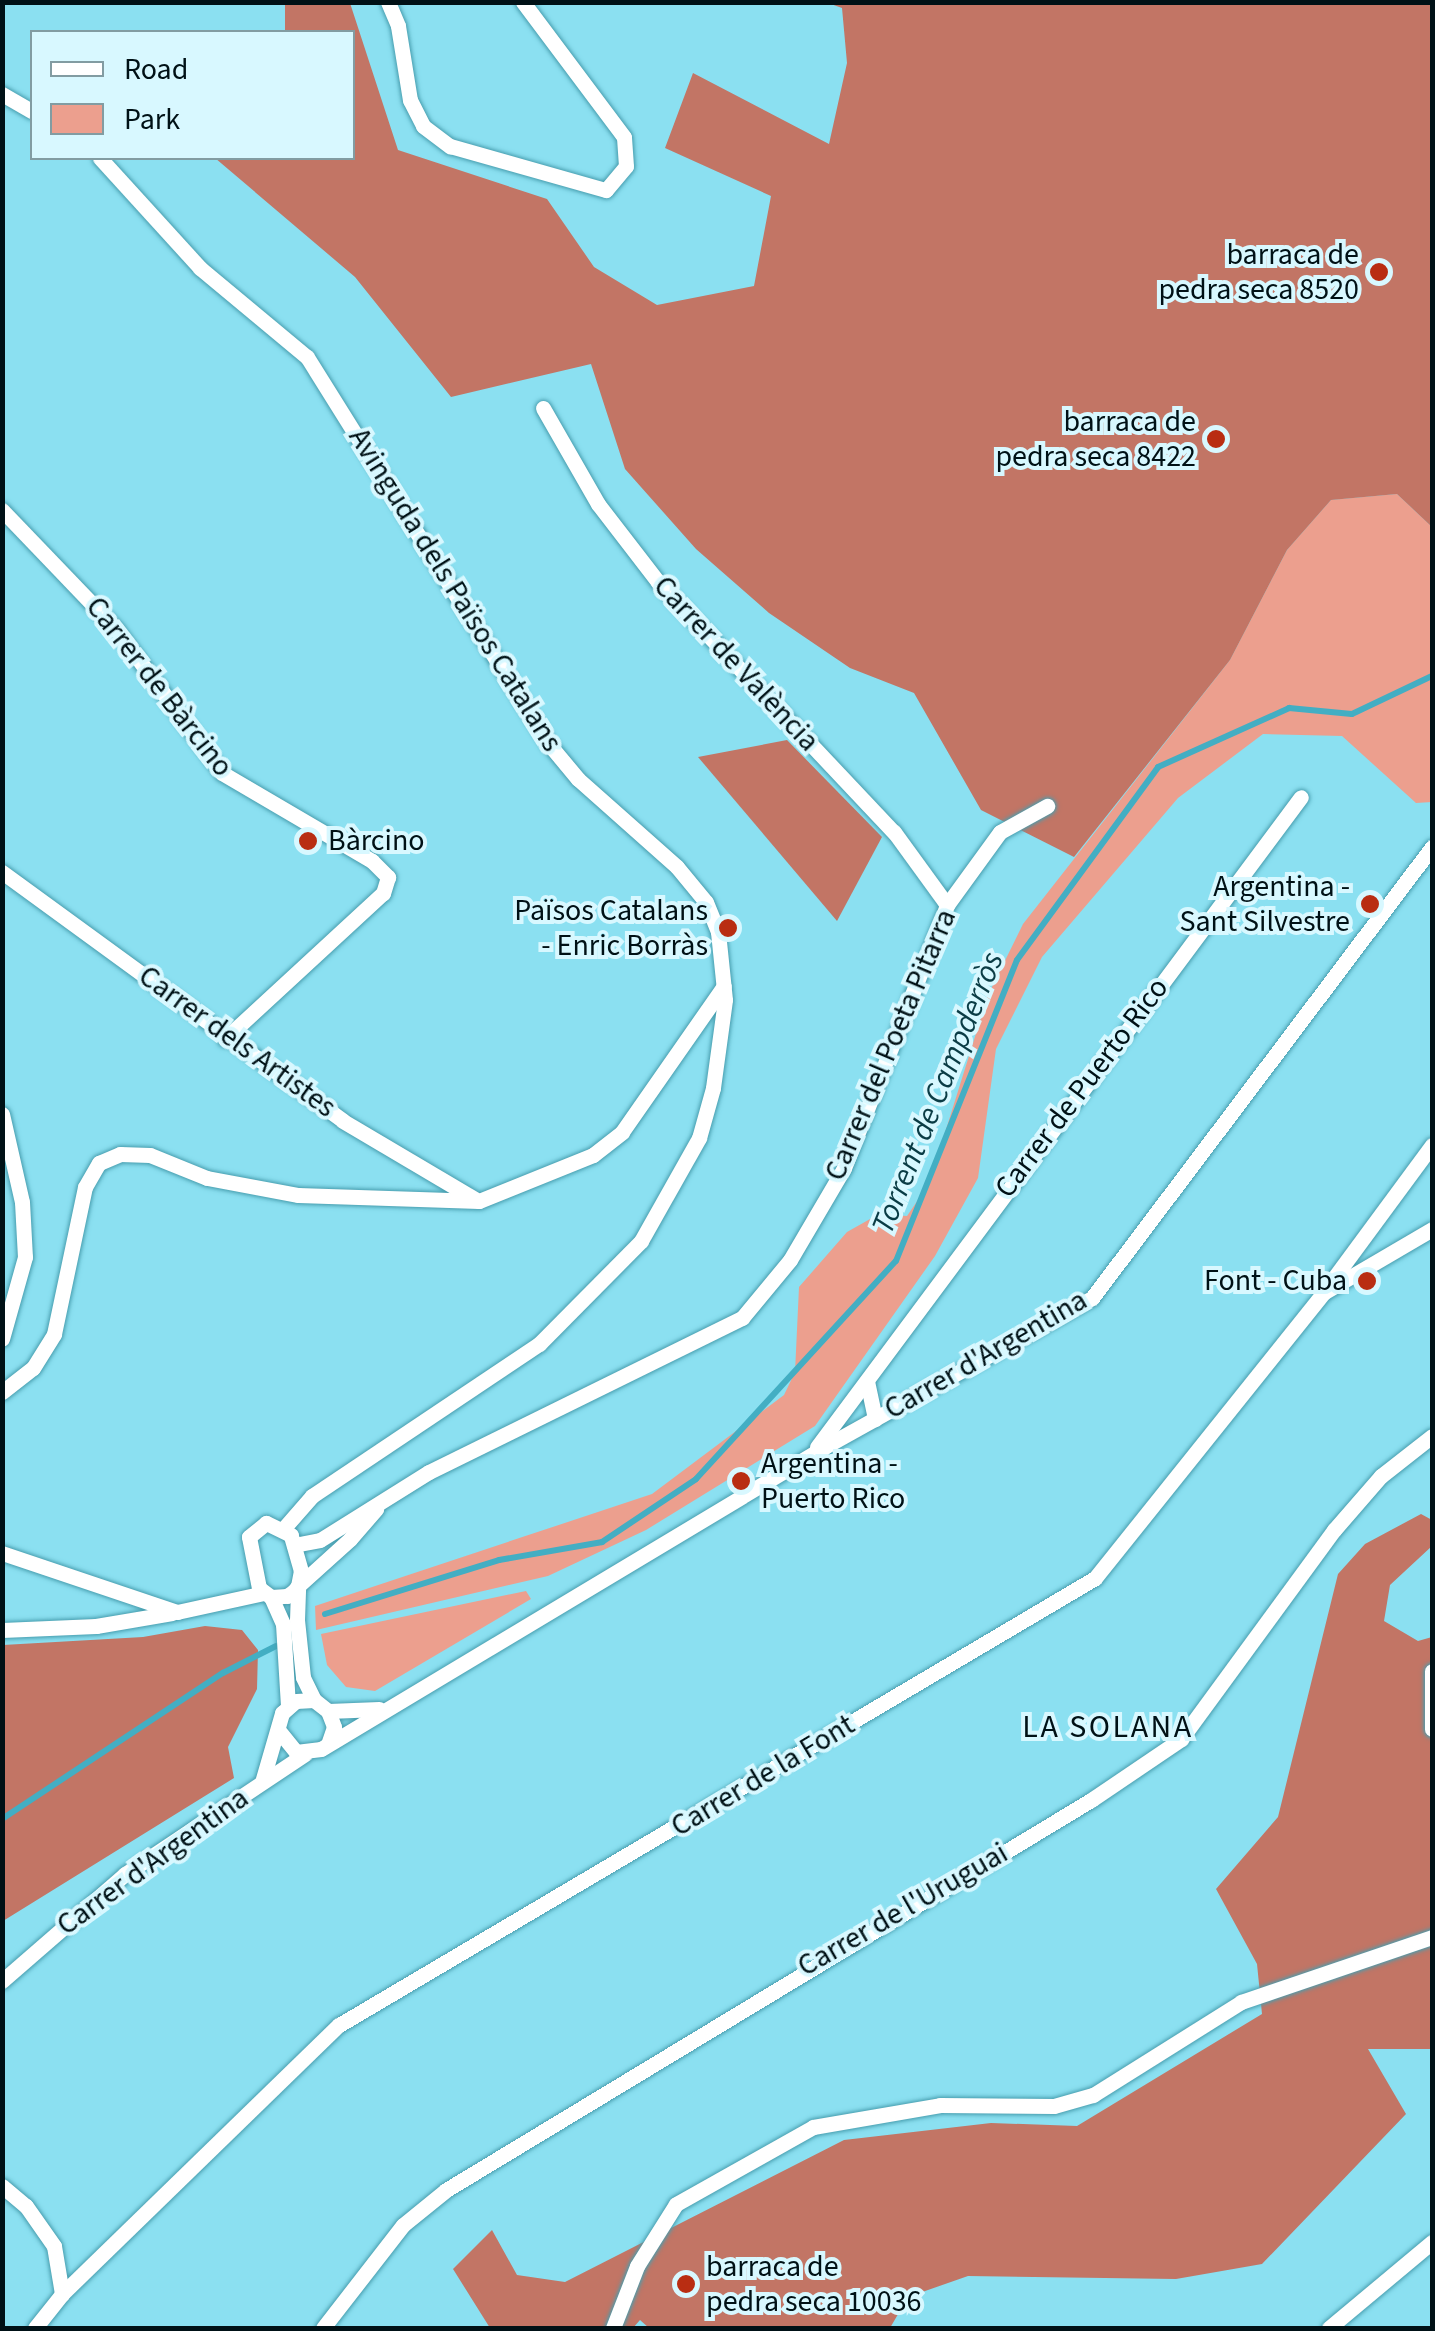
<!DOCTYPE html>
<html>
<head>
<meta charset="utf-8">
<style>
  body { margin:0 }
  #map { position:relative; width:1435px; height:2331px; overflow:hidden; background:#8be0f1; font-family:"Source Sans 3",sans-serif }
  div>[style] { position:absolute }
  .green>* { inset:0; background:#ec9f8e }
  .forest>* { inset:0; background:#c27565 }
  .stream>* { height:6px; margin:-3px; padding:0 3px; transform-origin:3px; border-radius:3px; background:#43aec3 }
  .roads { filter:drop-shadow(0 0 2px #479dae) drop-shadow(0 0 2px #479dae) }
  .minor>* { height:15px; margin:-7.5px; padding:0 7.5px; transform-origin:7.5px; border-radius:7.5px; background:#fff }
  .dots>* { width:28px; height:28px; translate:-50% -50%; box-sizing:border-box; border:5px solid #d8f8ff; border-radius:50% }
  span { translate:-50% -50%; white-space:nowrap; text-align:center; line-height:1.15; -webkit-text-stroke:8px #d8f8ff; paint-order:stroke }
  .poi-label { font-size:30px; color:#001116 }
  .right { translate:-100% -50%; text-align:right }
  .left { translate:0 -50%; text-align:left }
  .street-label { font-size:30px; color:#001116 }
  .water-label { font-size:32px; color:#0a3c45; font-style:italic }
  .neighbourhood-label { font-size:32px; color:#001116; letter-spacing:2.5px }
  .frame { position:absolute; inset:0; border:5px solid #001116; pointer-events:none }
  .legend { position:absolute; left:30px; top:30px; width:325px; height:130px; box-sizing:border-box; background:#d8f8ff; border:2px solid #829ca2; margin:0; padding:12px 18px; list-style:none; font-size:30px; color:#001116 }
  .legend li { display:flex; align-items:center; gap:20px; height:50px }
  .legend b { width:50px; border:2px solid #829ca2 }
</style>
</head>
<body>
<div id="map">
  <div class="green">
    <i style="clip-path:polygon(1397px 494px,1432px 527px,1432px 802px,1416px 803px,1342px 736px,1263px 734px,1178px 798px,1042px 957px,996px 1049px,978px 1178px,935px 1256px,815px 1426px,646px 1530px,548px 1576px,316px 1630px,315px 1606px,652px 1494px,784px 1395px,795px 1372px,799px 1287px,847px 1232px,879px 1214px,907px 1216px,929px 1184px,988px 995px,1023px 924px,1230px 660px,1287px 550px,1331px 500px)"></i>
    <i style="clip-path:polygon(526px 1591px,531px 1599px,375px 1691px,346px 1687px,327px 1665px,321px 1634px)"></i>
  </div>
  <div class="forest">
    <i style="clip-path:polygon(285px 3px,350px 3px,398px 150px,547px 199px,594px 267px,657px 305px,754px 286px,771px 196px,665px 148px,693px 73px,829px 144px,847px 63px,842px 8px,828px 3px,1432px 3px,1432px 527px,1397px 494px,1331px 500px,1287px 550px,1230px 660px,1074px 857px,981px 810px,914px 693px,850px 668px,769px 613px,696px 549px,625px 469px,591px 364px,451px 397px,355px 277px,215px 158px,352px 158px,352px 32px,285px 32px)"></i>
    <i style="clip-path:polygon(787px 740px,882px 837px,837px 921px,698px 757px)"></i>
    <i style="clip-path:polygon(1421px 1514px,1432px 1520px,1432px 1546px,1390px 1585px,1384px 1621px,1418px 1641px,1432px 1637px,1432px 2049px,1368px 2049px,1406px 2114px,1262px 2264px,1176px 2279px,968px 2276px,908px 2297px,890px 2328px,649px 2328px,640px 2320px,633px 2328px,490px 2328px,453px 2269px,492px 2230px,517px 2275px,565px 2282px,844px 2140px,991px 2123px,1077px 2126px,1262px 2014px,1257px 1964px,1216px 1889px,1278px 1817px,1338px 1574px,1365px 1544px)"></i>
    <i style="clip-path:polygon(205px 1626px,242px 1630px,258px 1650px,257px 1689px,228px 1747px,234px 1778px,3px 1921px,3px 1645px,143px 1637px)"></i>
  </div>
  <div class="stream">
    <i style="left:325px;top:1614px;width:182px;rotate:-17.2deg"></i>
    <i style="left:499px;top:1560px;width:105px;rotate:-9.9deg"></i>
    <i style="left:602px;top:1542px;width:113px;rotate:-33.8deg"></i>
    <i style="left:696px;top:1479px;width:296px;rotate:-47.5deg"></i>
    <i style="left:896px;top:1261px;width:324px;rotate:-68.1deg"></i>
    <i style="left:1017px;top:960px;width:239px;rotate:-53.8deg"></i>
    <i style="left:1158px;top:767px;width:144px;rotate:-24.2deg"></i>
    <i style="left:1289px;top:708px;width:63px;rotate:5.4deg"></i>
    <i style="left:1352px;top:714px;width:89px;rotate:-25.4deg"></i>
    <i style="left:2px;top:1819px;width:265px;rotate:-33.5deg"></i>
    <i style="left:223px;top:1673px;width:59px;rotate:-27deg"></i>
  </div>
  <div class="roads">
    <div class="minor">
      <i style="left:388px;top:2px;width:26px;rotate:67deg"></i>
      <i style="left:398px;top:26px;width:75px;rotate:80.8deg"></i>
      <i style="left:410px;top:100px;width:29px;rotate:63deg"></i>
      <i style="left:423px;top:126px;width:34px;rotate:37deg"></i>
      <i style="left:450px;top:146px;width:162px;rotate:15.8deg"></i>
      <i style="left:606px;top:190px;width:31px;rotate:-50deg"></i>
      <i style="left:626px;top:166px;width:29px;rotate:-94deg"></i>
      <i style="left:624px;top:137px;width:169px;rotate:-126.8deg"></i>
      <i style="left:2px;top:94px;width:34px;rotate:30deg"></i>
      <i style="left:100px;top:158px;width:149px;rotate:47.7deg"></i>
      <i style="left:200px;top:268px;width:139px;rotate:39.8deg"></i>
      <i style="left:307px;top:357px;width:455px;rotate:58deg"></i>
      <i style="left:548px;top:743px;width:47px;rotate:50.2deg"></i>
      <i style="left:578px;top:779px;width:132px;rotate:41.6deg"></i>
      <i style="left:677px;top:867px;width:45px;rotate:50.4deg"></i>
      <i style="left:706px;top:902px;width:32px;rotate:68deg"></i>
      <i style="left:718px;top:932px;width:68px;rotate:84.1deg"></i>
      <i style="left:725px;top:1000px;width:89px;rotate:97.8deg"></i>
      <i style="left:713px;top:1088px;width:52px;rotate:105.6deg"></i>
      <i style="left:699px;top:1138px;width:118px;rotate:119.4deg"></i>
      <i style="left:641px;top:1241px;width:145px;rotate:134.7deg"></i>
      <i style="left:539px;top:1344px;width:273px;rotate:146.2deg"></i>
      <i style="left:312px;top:1496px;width:43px;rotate:131.2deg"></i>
      <i style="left:543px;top:408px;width:111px;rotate:60.2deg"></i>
      <i style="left:598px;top:504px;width:98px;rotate:52.4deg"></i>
      <i style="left:658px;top:582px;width:344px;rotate:46.7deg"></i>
      <i style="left:894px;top:832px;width:90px;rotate:54deg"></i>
      <i style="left:2px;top:510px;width:166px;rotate:46.2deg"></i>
      <i style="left:117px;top:630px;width:177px;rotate:53.7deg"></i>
      <i style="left:222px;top:773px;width:174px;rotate:30.4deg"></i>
      <i style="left:372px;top:861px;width:23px;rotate:45deg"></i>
      <i style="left:388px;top:877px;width:17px;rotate:107deg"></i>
      <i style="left:383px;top:893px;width:215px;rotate:137.3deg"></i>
      <i style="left:2px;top:872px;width:422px;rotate:36.1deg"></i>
      <i style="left:343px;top:1121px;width:153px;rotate:30.6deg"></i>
      <i style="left:2px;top:1114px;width:90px;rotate:77.2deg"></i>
      <i style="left:22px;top:1202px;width:55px;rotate:86.9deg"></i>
      <i style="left:25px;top:1257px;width:85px;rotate:105.7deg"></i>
      <i style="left:1328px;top:1286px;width:175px;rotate:-53.6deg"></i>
      <i style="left:867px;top:1381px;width:39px;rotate:78deg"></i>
      <i style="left:2px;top:1392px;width:39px;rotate:-38deg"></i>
      <i style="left:33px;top:1368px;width:40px;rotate:-58deg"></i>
      <i style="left:54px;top:1334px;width:150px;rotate:-78.1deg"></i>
      <i style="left:85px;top:1187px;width:28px;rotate:-60deg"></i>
      <i style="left:99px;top:1163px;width:23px;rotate:-23deg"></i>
      <i style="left:120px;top:1154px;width:30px;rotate:2deg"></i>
      <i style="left:150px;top:1155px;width:61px;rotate:22deg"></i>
      <i style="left:207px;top:1178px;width:93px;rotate:10.6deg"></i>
      <i style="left:298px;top:1195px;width:181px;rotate:1.9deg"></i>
      <i style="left:479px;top:1201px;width:123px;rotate:-22deg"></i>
      <i style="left:593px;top:1155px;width:37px;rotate:-38deg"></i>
      <i style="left:622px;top:1132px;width:178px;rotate:-55.1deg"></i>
      <i style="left:817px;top:1447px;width:810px;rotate:-53.33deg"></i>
      <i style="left:294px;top:1545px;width:26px;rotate:-11deg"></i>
      <i style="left:320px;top:1540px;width:128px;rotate:-32deg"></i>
      <i style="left:429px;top:1472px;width:349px;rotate:-26.2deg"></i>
      <i style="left:742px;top:1318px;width:75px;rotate:-50.4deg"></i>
      <i style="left:790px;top:1260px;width:107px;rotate:-59.6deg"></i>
      <i style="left:844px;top:1168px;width:282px;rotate:-68.6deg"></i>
      <i style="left:947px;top:905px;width:90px;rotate:-54deg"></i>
      <i style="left:1000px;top:832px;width:54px;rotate:-29deg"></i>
      <i style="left:2px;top:1553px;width:185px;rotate:18.6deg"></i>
      <i style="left:177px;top:1612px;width:89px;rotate:-12.3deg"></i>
      <i style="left:271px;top:1597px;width:30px;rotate:66deg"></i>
      <i style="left:283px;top:1624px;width:82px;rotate:86.5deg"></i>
      <i style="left:2px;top:1630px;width:94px;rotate:-2.4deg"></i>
      <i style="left:96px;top:1626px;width:77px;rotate:-9.7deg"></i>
      <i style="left:1432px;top:1671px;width:58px;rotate:90deg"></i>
      <i style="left:314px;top:1700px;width:25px;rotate:-116deg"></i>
      <i style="left:303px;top:1677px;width:57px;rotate:-96deg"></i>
      <i style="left:297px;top:1620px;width:34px;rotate:-88deg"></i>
      <i style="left:298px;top:1586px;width:15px;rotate:-79deg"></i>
      <i style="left:301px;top:1571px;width:37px;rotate:-106deg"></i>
      <i style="left:291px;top:1535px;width:28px;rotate:-154deg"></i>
      <i style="left:266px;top:1523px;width:22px;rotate:141deg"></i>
      <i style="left:249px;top:1537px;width:52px;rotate:78.9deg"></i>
      <i style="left:259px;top:1588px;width:15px;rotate:37deg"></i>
      <i style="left:271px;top:1597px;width:16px;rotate:-4deg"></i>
      <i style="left:287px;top:1596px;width:7px;rotate:-34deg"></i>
      <i style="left:293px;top:1592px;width:8px;rotate:-50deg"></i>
      <i style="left:298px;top:1586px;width:70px;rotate:-42.1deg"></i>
      <i style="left:350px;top:1539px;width:40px;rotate:-49deg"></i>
      <i style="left:328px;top:1711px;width:51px;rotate:-2.2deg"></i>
      <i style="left:279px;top:1731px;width:27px;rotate:51deg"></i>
      <i style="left:296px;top:1752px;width:25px;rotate:-7deg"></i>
      <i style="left:321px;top:1749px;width:589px;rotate:-30.96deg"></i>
      <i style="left:826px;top:1446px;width:304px;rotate:-29.1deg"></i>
      <i style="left:1092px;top:1298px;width:565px;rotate:-52.99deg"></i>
      <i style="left:262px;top:1782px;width:72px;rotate:-73.8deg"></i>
      <i style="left:282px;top:1713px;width:18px;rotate:-41deg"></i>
      <i style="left:296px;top:1701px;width:18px;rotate:-3deg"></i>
      <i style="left:314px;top:1700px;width:18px;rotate:38deg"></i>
      <i style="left:328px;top:1711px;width:17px;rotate:69deg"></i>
      <i style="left:334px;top:1727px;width:18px;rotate:109deg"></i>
      <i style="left:2px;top:1981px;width:163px;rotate:-41deg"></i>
      <i style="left:125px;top:1874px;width:216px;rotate:-33.7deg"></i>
      <i style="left:2px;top:2186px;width:31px;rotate:40deg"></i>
      <i style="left:26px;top:2206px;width:49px;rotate:55deg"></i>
      <i style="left:54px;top:2246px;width:49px;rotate:80.5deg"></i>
      <i style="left:35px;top:2328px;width:43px;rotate:-51.5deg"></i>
      <i style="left:62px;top:2294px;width:386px;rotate:-44.2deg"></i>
      <i style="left:339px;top:2025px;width:878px;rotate:-30.59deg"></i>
      <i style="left:1095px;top:1578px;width:365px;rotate:-51.3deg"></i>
      <i style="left:1323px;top:1293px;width:126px;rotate:-30.4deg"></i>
      <i style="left:323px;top:2328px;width:130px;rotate:-52.2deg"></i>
      <i style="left:403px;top:2225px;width:55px;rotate:-39.1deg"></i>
      <i style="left:446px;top:2190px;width:754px;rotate:-31.16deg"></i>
      <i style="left:1091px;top:1800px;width:109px;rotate:-34.1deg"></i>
      <i style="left:1181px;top:1739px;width:259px;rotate:-53.8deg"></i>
      <i style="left:1334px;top:1530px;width:72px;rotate:-49deg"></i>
      <i style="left:1381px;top:1476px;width:65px;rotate:-38.1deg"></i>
      <i style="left:613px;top:2328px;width:66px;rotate:-68.8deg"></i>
      <i style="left:637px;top:2266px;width:73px;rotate:-57.8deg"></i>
      <i style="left:676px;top:2204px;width:157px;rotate:-29.3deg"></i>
      <i style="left:813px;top:2127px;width:129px;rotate:-9.8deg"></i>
      <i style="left:940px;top:2105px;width:114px;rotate:0.5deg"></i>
      <i style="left:1054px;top:2106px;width:41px;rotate:-15.8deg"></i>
      <i style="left:1093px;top:2095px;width:175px;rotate:-32.1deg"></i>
      <i style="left:1241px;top:2002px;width:202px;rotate:-18.8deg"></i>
      <i style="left:1329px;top:2328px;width:134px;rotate:-39.9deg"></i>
    </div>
  </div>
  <div class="dots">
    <i style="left:1379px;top:272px;background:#b92d12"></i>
    <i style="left:1216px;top:439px;background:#b92d12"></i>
    <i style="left:308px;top:841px;background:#b92d12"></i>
    <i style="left:1370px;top:904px;background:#b92d12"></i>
    <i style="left:728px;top:928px;background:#b92d12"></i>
    <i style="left:1367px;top:1281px;background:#b92d12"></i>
    <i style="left:741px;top:1481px;background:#b92d12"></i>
    <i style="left:686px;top:2284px;background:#b92d12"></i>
  </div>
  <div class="poi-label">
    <span class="right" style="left:1359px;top:272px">barraca de<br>pedra seca 8520</span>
    <span class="right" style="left:1196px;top:439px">barraca de<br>pedra seca 8422</span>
    <span class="left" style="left:328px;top:841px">Bàrcino</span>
    <span class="right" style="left:1350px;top:904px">Argentina -<br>Sant Silvestre</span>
    <span class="right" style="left:708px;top:928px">Països Catalans<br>- Enric Borràs</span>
    <span class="right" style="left:1347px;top:1281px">Font - Cuba</span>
    <span class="left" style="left:761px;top:1481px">Argentina -<br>Puerto Rico</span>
    <span class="left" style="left:706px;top:2284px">barraca de<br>pedra seca 10036</span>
  </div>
  <div class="street-label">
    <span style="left:455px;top:590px;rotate:58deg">Avinguda dels Països Catalans</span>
    <span style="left:736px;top:664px;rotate:47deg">Carrer de València</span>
    <span style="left:159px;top:687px;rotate:52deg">Carrer de Bàrcino</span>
    <span style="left:237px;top:1042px;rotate:36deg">Carrer dels Artistes</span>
    <span style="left:891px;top:1045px;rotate:-67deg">Carrer del Poeta Pitarra</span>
    <span style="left:1082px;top:1088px;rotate:-53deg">Carrer de Puerto Rico</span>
    <span style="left:986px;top:1355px;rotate:-30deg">Carrer d'Argentina</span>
    <span style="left:763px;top:1776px;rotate:-31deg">Carrer de la Font</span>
    <span style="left:153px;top:1862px;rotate:-36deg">Carrer d'Argentina</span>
    <span style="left:903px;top:1910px;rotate:-30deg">Carrer de l'Uruguai</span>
  </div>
  <div class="water-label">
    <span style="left:938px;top:1093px;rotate:-68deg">Torrent de Campderròs</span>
  </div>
  <div class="neighbourhood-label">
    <span style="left:1108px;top:1727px">LA SOLANA</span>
  </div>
  <div class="frame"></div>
  <ul class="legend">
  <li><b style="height:12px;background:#fff"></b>Road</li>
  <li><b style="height:28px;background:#ec9f8e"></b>Park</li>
  </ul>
</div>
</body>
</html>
